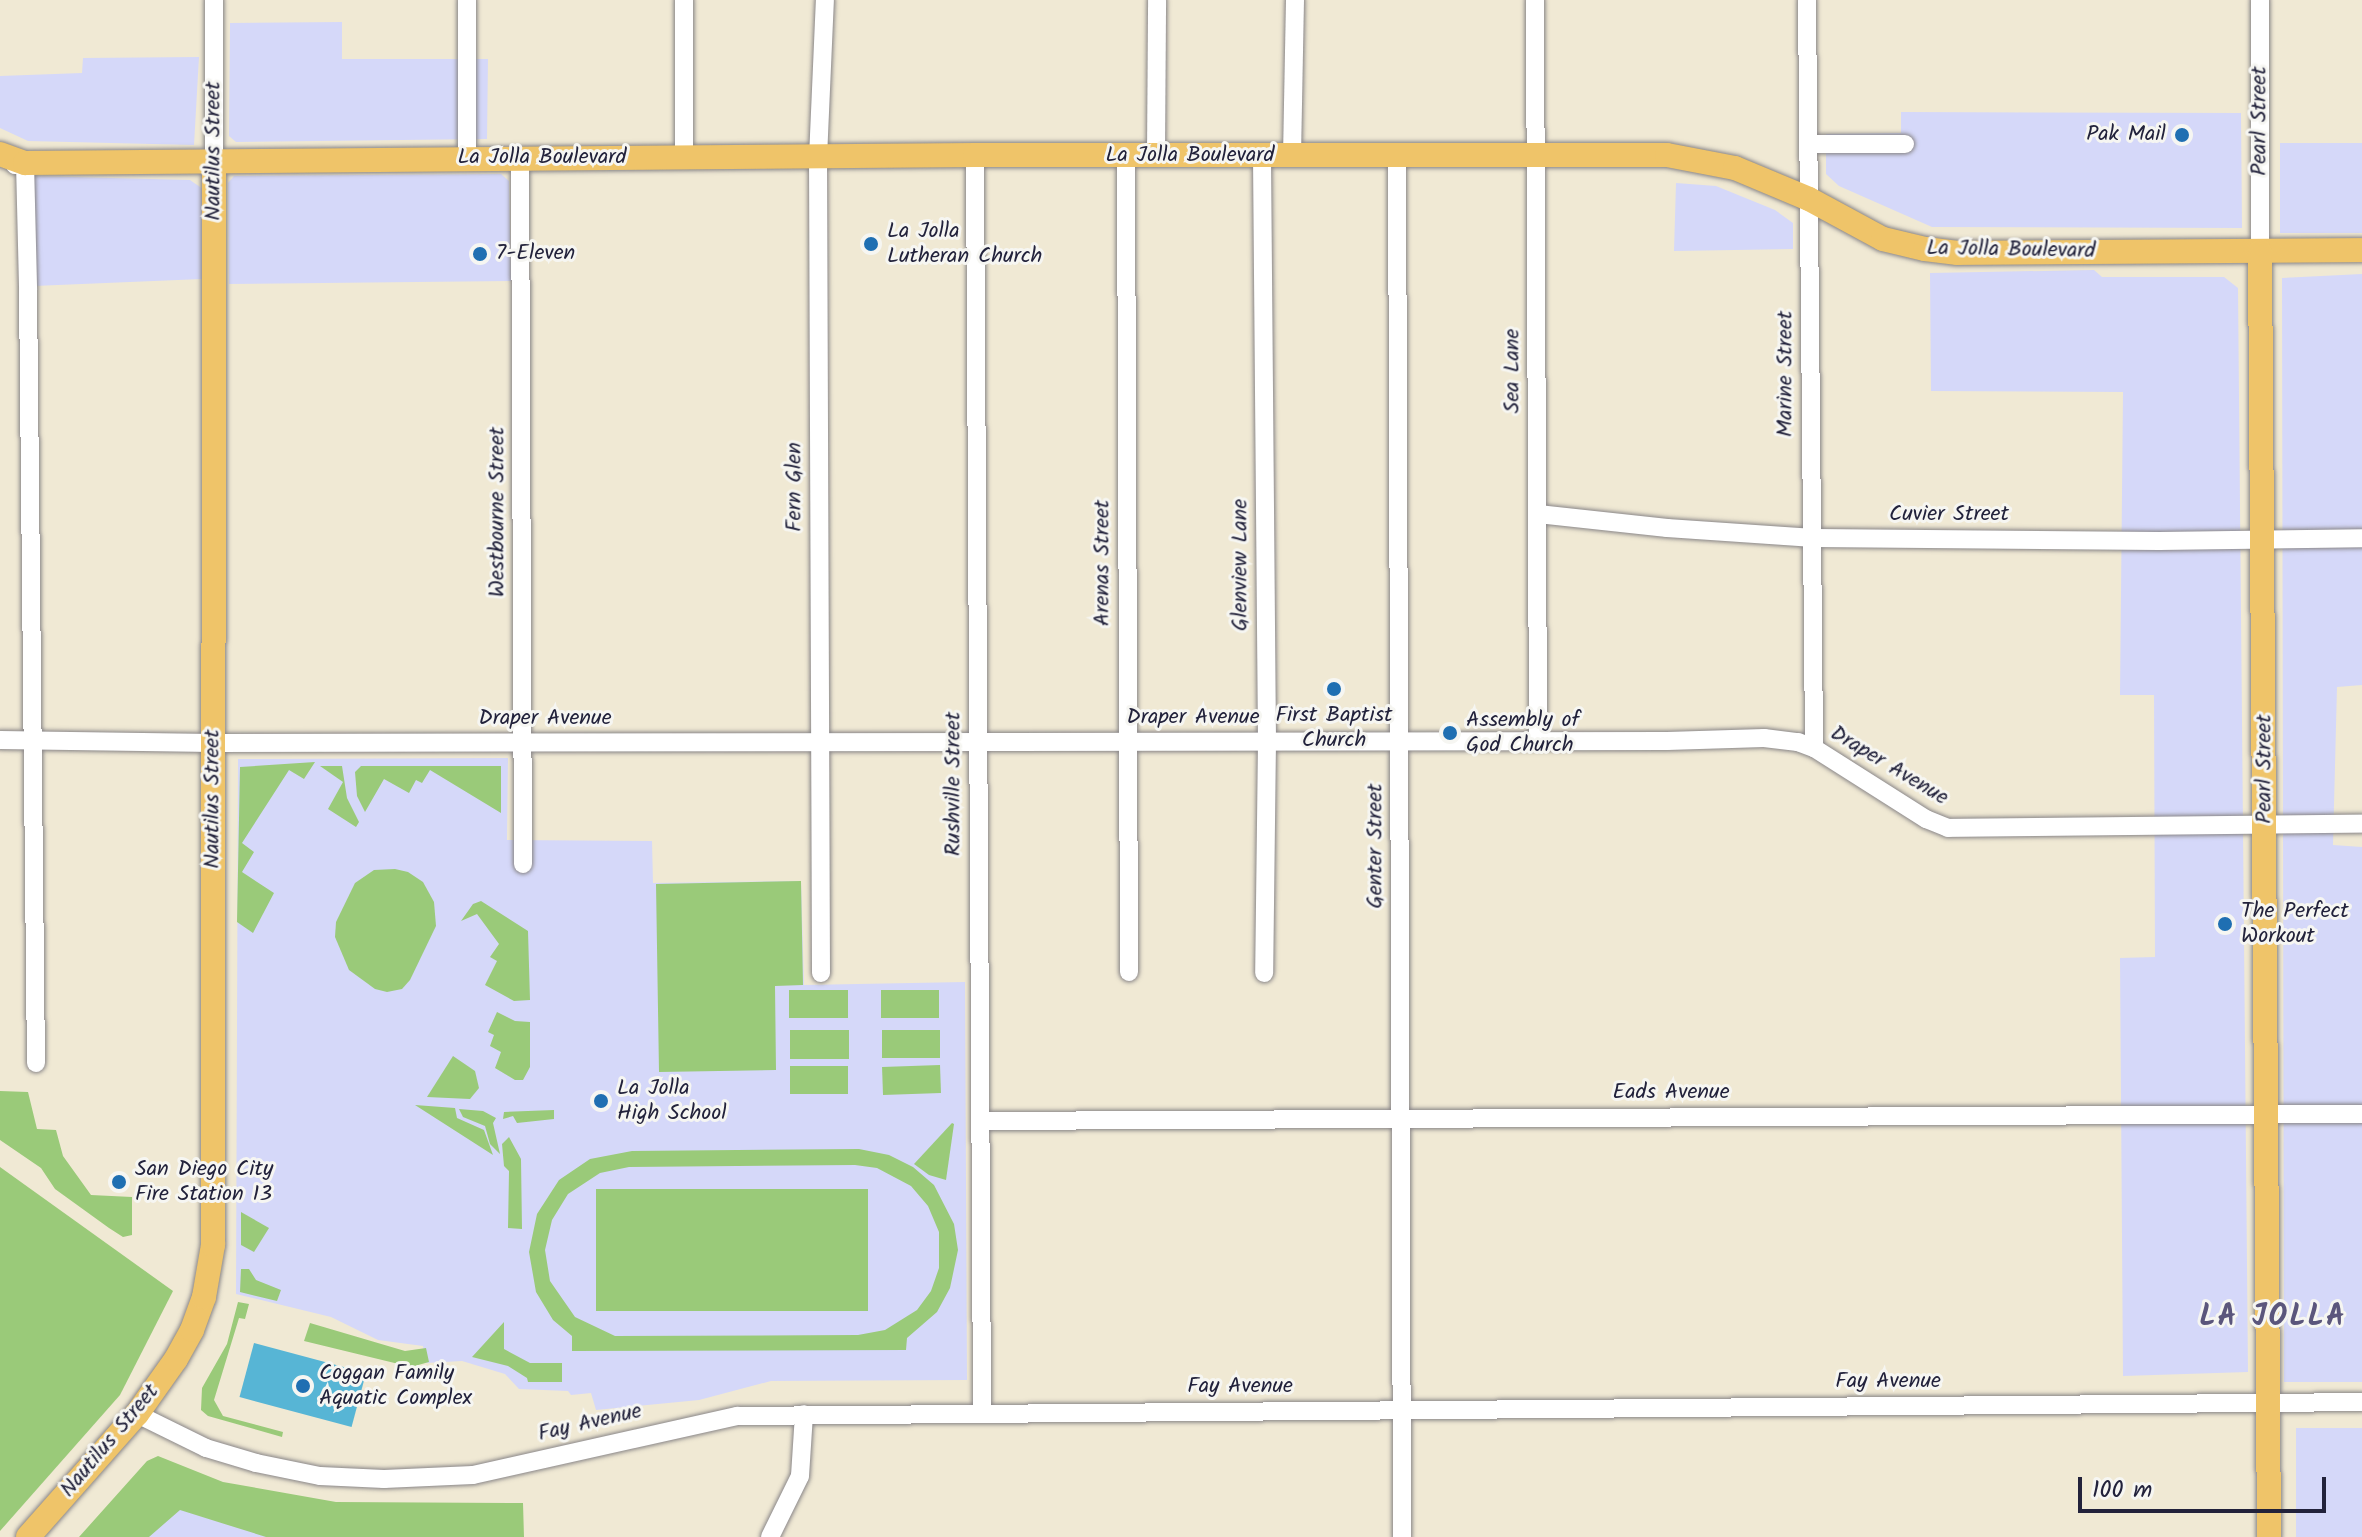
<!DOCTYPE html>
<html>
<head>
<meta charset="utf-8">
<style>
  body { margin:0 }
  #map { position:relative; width:2362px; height:1537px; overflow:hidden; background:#f0e9d4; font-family:Kalam,sans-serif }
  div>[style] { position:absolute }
  .built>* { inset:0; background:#d5d8f9; transform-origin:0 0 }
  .green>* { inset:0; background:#9aca79; transform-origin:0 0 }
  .water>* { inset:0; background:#57b5d5; transform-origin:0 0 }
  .roads { filter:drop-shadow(0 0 2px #898688) drop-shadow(0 0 2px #898688) }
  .minor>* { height:18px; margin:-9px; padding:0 9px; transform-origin:9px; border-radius:9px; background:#fff }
  .major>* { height:24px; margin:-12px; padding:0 12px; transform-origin:12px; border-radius:12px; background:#efc469 }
  .dots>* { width:22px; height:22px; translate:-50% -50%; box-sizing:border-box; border:4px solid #f6f6f2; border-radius:50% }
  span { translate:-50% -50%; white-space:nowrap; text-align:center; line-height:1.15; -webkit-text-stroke:6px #f6f6f2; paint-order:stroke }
  .street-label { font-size:22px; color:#22223b }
  .poi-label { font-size:22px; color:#22223b }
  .right { translate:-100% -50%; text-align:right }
  .left { translate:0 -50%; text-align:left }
  .district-label { font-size:30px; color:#5b567c; font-weight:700; letter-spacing:2px }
  .scale { position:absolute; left:2078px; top:1477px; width:248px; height:36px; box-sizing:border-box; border:4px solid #22223b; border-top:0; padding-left:10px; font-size:24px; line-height:28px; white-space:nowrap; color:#22223b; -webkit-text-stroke:6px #f6f6f2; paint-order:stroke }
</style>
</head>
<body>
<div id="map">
  <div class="built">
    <i style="clip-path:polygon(342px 22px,342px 59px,488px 59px,487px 139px,236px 142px,229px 136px,230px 23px)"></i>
    <i style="clip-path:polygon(199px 57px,194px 145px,28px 141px,0 128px,0 76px,82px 73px,83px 58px)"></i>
    <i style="clip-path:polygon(1901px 112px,2241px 113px,2242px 228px,1932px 227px,1839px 186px,1826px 174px,1826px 134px,1901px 133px)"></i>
    <i style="left:2362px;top:143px;width:90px;height:82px;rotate:90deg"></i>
    <i style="clip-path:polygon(501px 174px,509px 181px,511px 281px,229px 284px,228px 183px,234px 176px)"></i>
    <i style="clip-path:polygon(32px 176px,190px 180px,203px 189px,202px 279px,34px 286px)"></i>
    <i style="clip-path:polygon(1676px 183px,1716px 186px,1775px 210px,1793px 223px,1793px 249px,1674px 251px)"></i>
    <i style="clip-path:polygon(2094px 270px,2102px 277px,2224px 277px,2238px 288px,2248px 1372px,2123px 1376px,2120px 958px,2155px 957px,2154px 695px,2120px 695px,2123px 392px,1931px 391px,1930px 273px)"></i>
    <i style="clip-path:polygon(2362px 274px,2362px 685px,2337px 687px,2333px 845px,2362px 847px,2362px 1382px,2284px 1382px,2282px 278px)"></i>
    <i style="clip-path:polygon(508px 758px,507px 840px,652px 841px,653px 883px,801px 881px,804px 985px,965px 982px,967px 1380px,771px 1381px,699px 1400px,596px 1410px,591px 1393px,571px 1395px,568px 1391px,519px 1389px,505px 1374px,462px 1361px,426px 1363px,423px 1346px,378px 1340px,331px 1317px,236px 1294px,238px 759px)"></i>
    <i style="left:2296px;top:1428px;width:66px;height:109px"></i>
    <i style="clip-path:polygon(168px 1500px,491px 1537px,128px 1537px)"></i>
  </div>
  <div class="green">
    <i style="clip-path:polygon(315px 762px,304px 779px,289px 770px,242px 843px,254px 852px,242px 872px,274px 893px,253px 933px,237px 922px,240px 767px)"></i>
    <i style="clip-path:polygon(320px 766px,342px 766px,347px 798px,359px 822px,356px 827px,328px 809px,343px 782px)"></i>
    <i style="clip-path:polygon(361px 766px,501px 766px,501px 813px,430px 770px,422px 783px,416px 780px,409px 793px,384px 779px,365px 812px,357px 796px,355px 772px)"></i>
    <i style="clip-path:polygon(395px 869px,408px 872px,423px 882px,434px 902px,436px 926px,410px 980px,402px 989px,387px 992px,375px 989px,349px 970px,335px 937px,336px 922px,355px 883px,374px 870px)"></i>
    <i style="clip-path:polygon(801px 881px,803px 985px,775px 986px,776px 1070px,659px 1072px,656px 884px)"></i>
    <i style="clip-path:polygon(481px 901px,528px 931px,530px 1000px,514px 1001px,485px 985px,497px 961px,490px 957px,499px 944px,477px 914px,461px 921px,473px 904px)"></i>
    <i style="left:848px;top:990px;width:28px;height:59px;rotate:90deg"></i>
    <i style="left:939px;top:990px;width:28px;height:58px;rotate:90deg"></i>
    <i style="clip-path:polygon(497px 1012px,515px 1021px,530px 1022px,530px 1067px,523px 1080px,515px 1080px,495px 1068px,501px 1052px,490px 1046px,494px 1035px,488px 1032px)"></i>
    <i style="left:790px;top:1030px;width:59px;height:29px"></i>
    <i style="left:940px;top:1030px;width:28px;height:58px;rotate:90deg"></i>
    <i style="clip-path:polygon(453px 1056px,475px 1071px,479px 1088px,470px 1099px,427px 1097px)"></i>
    <i style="left:940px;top:1065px;width:28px;height:58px;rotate:88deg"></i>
    <i style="left:848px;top:1066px;width:28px;height:58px;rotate:90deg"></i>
    <i style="clip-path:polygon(0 1091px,28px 1092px,37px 1129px,56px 1130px,63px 1156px,91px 1195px,132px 1197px,132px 1235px,123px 1237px,109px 1228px,55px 1189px,41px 1168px,0 1140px)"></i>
    <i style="clip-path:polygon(415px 1105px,455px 1108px,457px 1118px,484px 1130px,493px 1155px)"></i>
    <i style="clip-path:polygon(459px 1109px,483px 1111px,496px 1118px,493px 1123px,500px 1154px,490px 1144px,485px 1126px,463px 1117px)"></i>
    <i style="clip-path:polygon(554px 1110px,554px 1119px,517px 1123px,513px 1116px,503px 1119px,504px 1112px)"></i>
    <i style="clip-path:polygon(952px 1123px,954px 1124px,946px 1180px,929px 1175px,914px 1164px)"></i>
    <i style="clip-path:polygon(509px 1137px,521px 1159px,522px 1229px,508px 1228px,509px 1171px,504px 1166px,502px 1144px)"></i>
    <i style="clip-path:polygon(evenodd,859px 1149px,889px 1155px,913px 1167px,934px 1185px,954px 1224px,958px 1250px,950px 1288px,937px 1312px,907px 1338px,906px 1350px,572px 1351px,572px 1336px,553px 1320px,536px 1292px,529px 1252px,537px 1214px,559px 1180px,590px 1159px,632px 1151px,859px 1149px,855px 1165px,877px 1168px,911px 1186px,928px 1206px,939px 1232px,939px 1268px,931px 1291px,917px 1310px,885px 1330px,858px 1335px,615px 1336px,575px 1317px,550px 1281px,545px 1250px,552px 1220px,568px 1194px,600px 1173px,629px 1167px,855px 1165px)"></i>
    <i style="clip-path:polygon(0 1167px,173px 1291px,120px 1395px,0 1531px)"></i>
    <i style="left:868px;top:1189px;width:122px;height:272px;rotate:90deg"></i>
    <i style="clip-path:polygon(241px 1212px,269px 1228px,254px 1252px,241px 1245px)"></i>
    <i style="clip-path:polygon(241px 1269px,249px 1269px,256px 1280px,281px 1290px,277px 1301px,240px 1292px)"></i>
    <i style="clip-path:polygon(238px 1302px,249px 1304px,245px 1319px,239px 1318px,214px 1400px,223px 1416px,283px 1432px,282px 1437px,208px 1416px,201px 1410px,202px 1388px,227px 1344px)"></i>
    <i style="clip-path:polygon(504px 1322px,504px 1349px,530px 1363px,562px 1363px,562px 1382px,528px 1382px,527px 1378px,508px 1366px,472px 1357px)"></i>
    <i style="clip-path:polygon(310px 1323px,405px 1351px,426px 1348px,429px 1362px,411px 1367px,304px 1341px)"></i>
    <i style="clip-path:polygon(158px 1456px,223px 1482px,336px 1502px,523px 1503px,524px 1537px,266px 1537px,180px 1510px,149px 1537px,79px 1537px,147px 1461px)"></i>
  </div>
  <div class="water">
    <i style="left:254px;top:1343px;width:116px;height:56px;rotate:15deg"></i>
  </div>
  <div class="roads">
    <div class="minor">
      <i style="left:1535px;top:0;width:741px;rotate:89.77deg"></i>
      <i style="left:1807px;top:0;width:748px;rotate:89.46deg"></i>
      <i style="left:2260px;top:0;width:252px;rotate:90deg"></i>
      <i style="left:1808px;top:144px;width:97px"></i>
      <i style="left:1397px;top:154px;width:1383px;rotate:89.79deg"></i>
      <i style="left:975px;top:155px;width:1258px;rotate:89.68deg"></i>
      <i style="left:1126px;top:155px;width:817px;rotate:89.79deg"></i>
      <i style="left:1156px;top:155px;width:155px;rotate:-89.6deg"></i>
      <i style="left:1292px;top:156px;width:156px;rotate:-88.9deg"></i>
      <i style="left:684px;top:157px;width:157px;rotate:-90deg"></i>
      <i style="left:1262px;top:157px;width:584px;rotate:89.51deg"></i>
      <i style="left:1267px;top:741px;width:232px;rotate:90.7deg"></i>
      <i style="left:467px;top:158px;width:158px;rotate:-90deg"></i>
      <i style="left:520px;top:158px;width:706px;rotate:89.76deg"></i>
      <i style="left:214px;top:159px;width:159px;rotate:-90deg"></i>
      <i style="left:15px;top:165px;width:10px;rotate:-11deg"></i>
      <i style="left:25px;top:163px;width:127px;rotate:88.6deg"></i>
      <i style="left:28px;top:290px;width:773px;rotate:89.41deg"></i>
      <i style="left:1538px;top:514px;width:130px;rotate:6.2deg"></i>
      <i style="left:1667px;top:528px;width:147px;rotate:3.9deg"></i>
      <i style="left:1814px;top:538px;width:345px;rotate:0.5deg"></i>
      <i style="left:2159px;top:541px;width:203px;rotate:-0.8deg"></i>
      <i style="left:0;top:740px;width:213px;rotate:0.8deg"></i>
      <i style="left:213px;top:743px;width:1454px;rotate:-0.08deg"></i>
      <i style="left:1667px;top:741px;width:97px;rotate:-1.8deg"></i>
      <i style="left:1764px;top:738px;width:34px;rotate:7deg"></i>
      <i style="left:1798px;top:742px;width:17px;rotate:21deg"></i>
      <i style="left:1814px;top:748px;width:133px;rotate:32.4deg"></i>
      <i style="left:1926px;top:819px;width:24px;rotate:22deg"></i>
      <i style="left:1948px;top:828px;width:414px;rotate:-0.6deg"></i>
      <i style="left:821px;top:973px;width:815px;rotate:-90.21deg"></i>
      <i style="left:818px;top:158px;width:158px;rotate:-87.5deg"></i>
      <i style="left:980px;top:1121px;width:1382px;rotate:-0.29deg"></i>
      <i style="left:137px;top:1414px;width:77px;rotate:26.2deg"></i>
      <i style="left:206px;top:1448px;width:52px;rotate:16.7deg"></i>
      <i style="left:256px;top:1463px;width:65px;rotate:11.5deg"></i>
      <i style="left:320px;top:1476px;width:64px;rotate:2.7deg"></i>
      <i style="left:384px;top:1479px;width:89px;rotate:-2.6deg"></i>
      <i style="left:473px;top:1475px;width:271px;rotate:-12.6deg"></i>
      <i style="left:737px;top:1416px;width:1625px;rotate:-0.49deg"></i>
      <i style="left:770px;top:1537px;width:68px;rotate:-63.8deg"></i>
      <i style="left:800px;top:1476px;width:62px;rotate:-86.3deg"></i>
    </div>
    <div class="major">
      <i style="left:0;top:154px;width:27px;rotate:20deg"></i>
      <i style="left:25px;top:163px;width:950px;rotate:-0.48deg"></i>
      <i style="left:975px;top:155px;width:692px"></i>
      <i style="left:1667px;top:155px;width:69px;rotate:10.8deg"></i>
      <i style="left:1735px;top:168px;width:80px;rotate:22.7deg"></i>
      <i style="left:1809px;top:199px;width:84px;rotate:28.4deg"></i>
      <i style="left:1883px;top:239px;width:43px;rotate:13.4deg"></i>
      <i style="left:1925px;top:249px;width:33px;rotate:7deg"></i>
      <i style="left:1958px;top:253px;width:404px;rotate:-0.4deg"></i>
      <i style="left:2260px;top:252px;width:1285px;rotate:89.6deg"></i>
      <i style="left:28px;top:1537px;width:164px;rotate:-48.5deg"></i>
      <i style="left:137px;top:1414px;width:67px;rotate:-54.7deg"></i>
      <i style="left:176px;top:1359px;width:33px;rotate:-61deg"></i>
      <i style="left:192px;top:1330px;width:35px;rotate:-70deg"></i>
      <i style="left:204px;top:1297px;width:53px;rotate:-80.2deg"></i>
      <i style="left:213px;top:1245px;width:1086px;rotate:-89.95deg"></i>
    </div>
  </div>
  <div class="dots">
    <i style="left:2182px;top:135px;background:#1f6fb2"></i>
    <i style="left:871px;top:244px;background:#1f6fb2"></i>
    <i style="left:480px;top:254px;background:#1f6fb2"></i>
    <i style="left:1334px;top:689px;background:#1f6fb2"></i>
    <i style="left:1450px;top:733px;background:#1f6fb2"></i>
    <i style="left:2225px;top:924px;background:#1f6fb2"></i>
    <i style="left:601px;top:1101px;background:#1f6fb2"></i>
    <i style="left:119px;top:1182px;background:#1f6fb2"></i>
    <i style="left:303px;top:1386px;background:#1f6fb2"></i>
  </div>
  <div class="street-label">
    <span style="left:2260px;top:121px;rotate:-90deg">Pearl Street</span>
    <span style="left:214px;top:151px;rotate:-90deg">Nautilus Street</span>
    <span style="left:1190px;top:156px">La Jolla Boulevard</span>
    <span style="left:542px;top:158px">La Jolla Boulevard</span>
    <span style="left:2011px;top:250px;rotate:1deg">La Jolla Boulevard</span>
    <span style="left:1513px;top:371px;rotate:-90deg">Sea Lane</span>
    <span style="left:1786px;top:374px;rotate:-90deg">Marine Street</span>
    <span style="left:795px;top:487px;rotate:-90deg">Fern Glen</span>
    <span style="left:498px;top:512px;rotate:-90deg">Westbourne Street</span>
    <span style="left:1949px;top:515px">Cuvier Street</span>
    <span style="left:1103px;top:563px;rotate:-90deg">Arenas Street</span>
    <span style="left:1241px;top:565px;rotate:-90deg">Glenview Lane</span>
    <span style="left:1193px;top:718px">Draper Avenue</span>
    <span style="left:545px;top:719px">Draper Avenue</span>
    <span style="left:1889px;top:766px;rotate:31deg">Draper Avenue</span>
    <span style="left:2265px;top:769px;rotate:-90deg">Pearl Street</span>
    <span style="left:954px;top:784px;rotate:-90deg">Rushville Street</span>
    <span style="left:213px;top:799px;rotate:-90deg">Nautilus Street</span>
    <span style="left:1376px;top:846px;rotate:-90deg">Genter Street</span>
    <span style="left:1671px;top:1093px">Eads Avenue</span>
    <span style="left:1888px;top:1382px">Fay Avenue</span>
    <span style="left:1240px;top:1387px">Fay Avenue</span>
    <span style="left:590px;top:1423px;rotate:-13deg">Fay Avenue</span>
    <span style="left:110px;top:1441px;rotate:-50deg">Nautilus Street</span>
  </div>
  <div class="poi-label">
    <span class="right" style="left:2166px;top:135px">Pak Mail</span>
    <span class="left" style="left:887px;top:244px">La Jolla<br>Lutheran Church</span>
    <span class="left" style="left:496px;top:254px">7-Eleven</span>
    <span style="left:1334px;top:728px">First Baptist<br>Church</span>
    <span class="left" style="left:1466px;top:733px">Assembly of<br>God Church</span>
    <span class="left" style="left:2241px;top:924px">The Perfect<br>Workout</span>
    <span class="left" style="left:617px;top:1101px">La Jolla<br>High School</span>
    <span class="left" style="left:135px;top:1182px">San Diego City<br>Fire Station 13</span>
    <span class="left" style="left:319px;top:1386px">Coggan Family<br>Aquatic Complex</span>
  </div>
  <div class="district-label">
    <span style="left:2273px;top:1317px">LA JOLLA</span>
  </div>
  <div class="scale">100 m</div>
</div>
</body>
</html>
